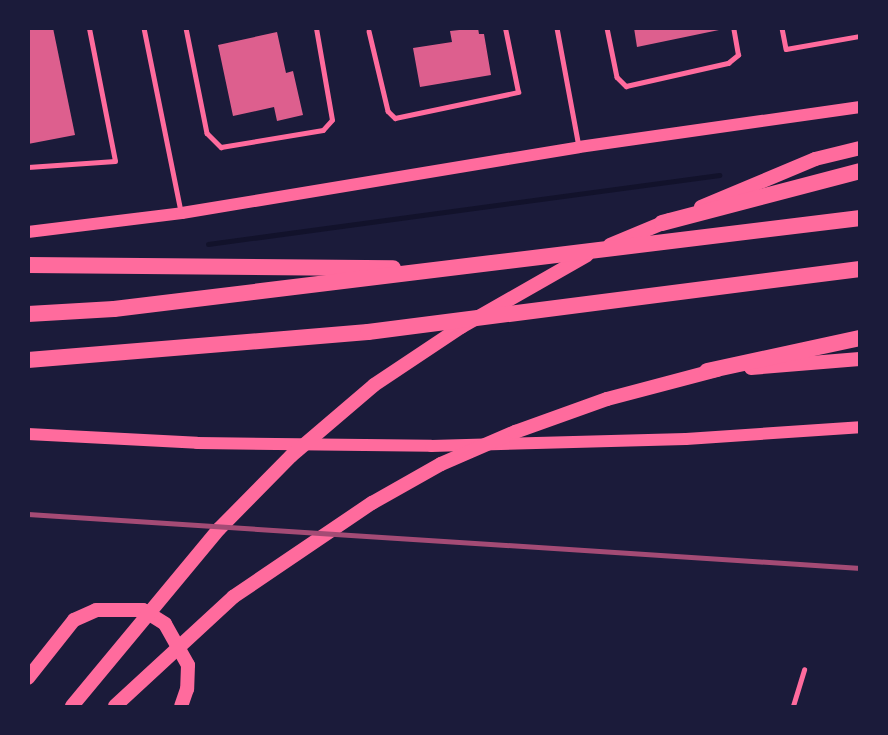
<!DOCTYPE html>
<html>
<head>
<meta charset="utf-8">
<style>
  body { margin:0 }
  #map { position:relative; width:888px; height:735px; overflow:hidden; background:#1b1b3a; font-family:Bitter,serif }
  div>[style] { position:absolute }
  .stream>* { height:5px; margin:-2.5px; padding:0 2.5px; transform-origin:2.5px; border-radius:2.5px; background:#12122b }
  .building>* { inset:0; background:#dd5f8e }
  .service>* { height:4.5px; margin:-2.25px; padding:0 2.25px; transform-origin:2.25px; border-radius:2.25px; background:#ff6b9d }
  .secondary>* { height:12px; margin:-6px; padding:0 6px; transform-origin:6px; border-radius:6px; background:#ff6b9d }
  .primary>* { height:14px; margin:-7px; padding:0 7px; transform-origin:7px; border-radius:7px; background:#ff6b9d }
  .motorway>* { height:16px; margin:-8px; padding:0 8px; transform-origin:8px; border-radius:8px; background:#ff6b9d }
  .rail>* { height:4.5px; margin:-2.25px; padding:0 2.25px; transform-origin:2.25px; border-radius:2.25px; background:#a44b75 }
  span { translate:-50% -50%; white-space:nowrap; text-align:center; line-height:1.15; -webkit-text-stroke:4.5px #1b1b3a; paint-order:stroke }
  .frame { position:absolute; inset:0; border:30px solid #1b1b3a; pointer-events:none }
</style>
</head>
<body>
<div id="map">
  <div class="stream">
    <i style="left:208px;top:244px;width:516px;rotate:-7.69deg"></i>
  </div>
  <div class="building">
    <i style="clip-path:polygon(28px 28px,53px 28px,75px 135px,28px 144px)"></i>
    <i style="clip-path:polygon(478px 28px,479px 34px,484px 34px,491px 75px,420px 87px,413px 48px,452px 42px,450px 31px)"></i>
    <i style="clip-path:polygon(634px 28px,719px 28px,719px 30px,637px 47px)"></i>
    <i style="clip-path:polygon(277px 32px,286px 73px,293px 71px,303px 115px,277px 121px,274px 107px,233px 116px,218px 45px)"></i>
  </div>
  <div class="service">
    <i style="left:144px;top:28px;width:187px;rotate:78.6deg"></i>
    <i style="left:186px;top:28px;width:107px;rotate:78.7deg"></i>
    <i style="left:207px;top:133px;width:20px;rotate:45deg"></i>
    <i style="left:221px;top:147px;width:103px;rotate:-9.5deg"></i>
    <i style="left:323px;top:130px;width:13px;rotate:-48deg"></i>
    <i style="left:332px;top:120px;width:93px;rotate:-99.9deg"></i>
    <i style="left:369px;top:28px;width:12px"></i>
    <i style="left:557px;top:28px;width:121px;rotate:79.5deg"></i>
    <i style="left:607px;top:28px;width:50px;rotate:78.5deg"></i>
    <i style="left:617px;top:77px;width:13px;rotate:45deg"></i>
    <i style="left:626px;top:86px;width:105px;rotate:-12.7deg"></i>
    <i style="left:728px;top:63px;width:13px;rotate:-39deg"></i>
    <i style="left:738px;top:55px;width:27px;rotate:-100deg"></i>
    <i style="left:782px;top:28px;width:21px;rotate:79deg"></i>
    <i style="left:786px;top:49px;width:75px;rotate:-10deg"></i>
    <i style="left:369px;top:31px;width:82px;rotate:76.6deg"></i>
    <i style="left:388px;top:111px;width:10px;rotate:45deg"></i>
    <i style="left:395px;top:118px;width:126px;rotate:-11.9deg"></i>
    <i style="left:518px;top:92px;width:65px;rotate:-101.5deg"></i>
    <i style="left:28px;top:167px;width:87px;rotate:-3.9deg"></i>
    <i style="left:115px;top:161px;width:136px;rotate:-101.1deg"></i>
    <i style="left:793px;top:706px;width:38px;rotate:-73deg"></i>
  </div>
  <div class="secondary">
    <i style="left:28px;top:232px;width:155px;rotate:-7deg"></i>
    <i style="left:182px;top:213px;width:402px;rotate:-9.4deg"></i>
    <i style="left:579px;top:147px;width:284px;rotate:-8.1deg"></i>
    <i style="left:28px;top:434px;width:169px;rotate:3deg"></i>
    <i style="left:197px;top:443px;width:234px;rotate:0.7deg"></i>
    <i style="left:431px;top:446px;width:255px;rotate:-1.6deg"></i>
    <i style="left:686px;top:439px;width:174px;rotate:-3.9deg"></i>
  </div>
  <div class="primary">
    <i style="left:701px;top:207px;width:124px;rotate:-22.8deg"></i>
    <i style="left:815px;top:159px;width:46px;rotate:-13.7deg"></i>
    <i style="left:610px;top:245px;width:65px;rotate:-22.6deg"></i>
    <i style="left:751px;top:368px;width:109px;rotate:-4.7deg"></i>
    <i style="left:28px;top:678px;width:74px;rotate:-51.6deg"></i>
    <i style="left:74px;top:620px;width:24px;rotate:-24deg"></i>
    <i style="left:96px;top:610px;width:47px"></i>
    <i style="left:143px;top:610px;width:26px;rotate:32deg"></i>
    <i style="left:165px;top:624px;width:47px;rotate:60.7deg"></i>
    <i style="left:188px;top:665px;width:24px;rotate:92deg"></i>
    <i style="left:187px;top:689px;width:18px;rotate:109deg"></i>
    <i style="left:72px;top:706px;width:230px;rotate:-50.3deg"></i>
    <i style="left:219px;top:529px;width:103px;rotate:-45.4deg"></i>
    <i style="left:291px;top:456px;width:109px;rotate:-40.5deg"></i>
    <i style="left:374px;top:385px;width:105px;rotate:-33.7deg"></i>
    <i style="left:461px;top:327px;width:145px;rotate:-29.7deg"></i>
    <i style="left:115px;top:706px;width:161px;rotate:-42.7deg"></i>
    <i style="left:233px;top:597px;width:168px;rotate:-34.1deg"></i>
    <i style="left:372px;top:503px;width:79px;rotate:-29.5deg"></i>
    <i style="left:441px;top:464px;width:81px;rotate:-23.4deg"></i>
    <i style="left:515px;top:432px;width:98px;rotate:-19.7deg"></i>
    <i style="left:607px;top:399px;width:114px;rotate:-14.8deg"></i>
  </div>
  <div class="motorway">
    <i style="left:662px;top:223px;width:205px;rotate:-14.7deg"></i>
    <i style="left:28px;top:265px;width:365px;rotate:0.5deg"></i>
    <i style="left:28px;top:314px;width:86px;rotate:-3.3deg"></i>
    <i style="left:114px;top:309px;width:752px;rotate:-6.95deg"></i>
    <i style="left:28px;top:360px;width:341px;rotate:-4.7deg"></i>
    <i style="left:368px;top:332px;width:496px;rotate:-7.3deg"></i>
    <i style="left:707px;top:371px;width:157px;rotate:-12.2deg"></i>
  </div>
  <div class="rail">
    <i style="left:28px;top:514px;width:834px;rotate:3.71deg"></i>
  </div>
  <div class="frame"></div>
</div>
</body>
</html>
